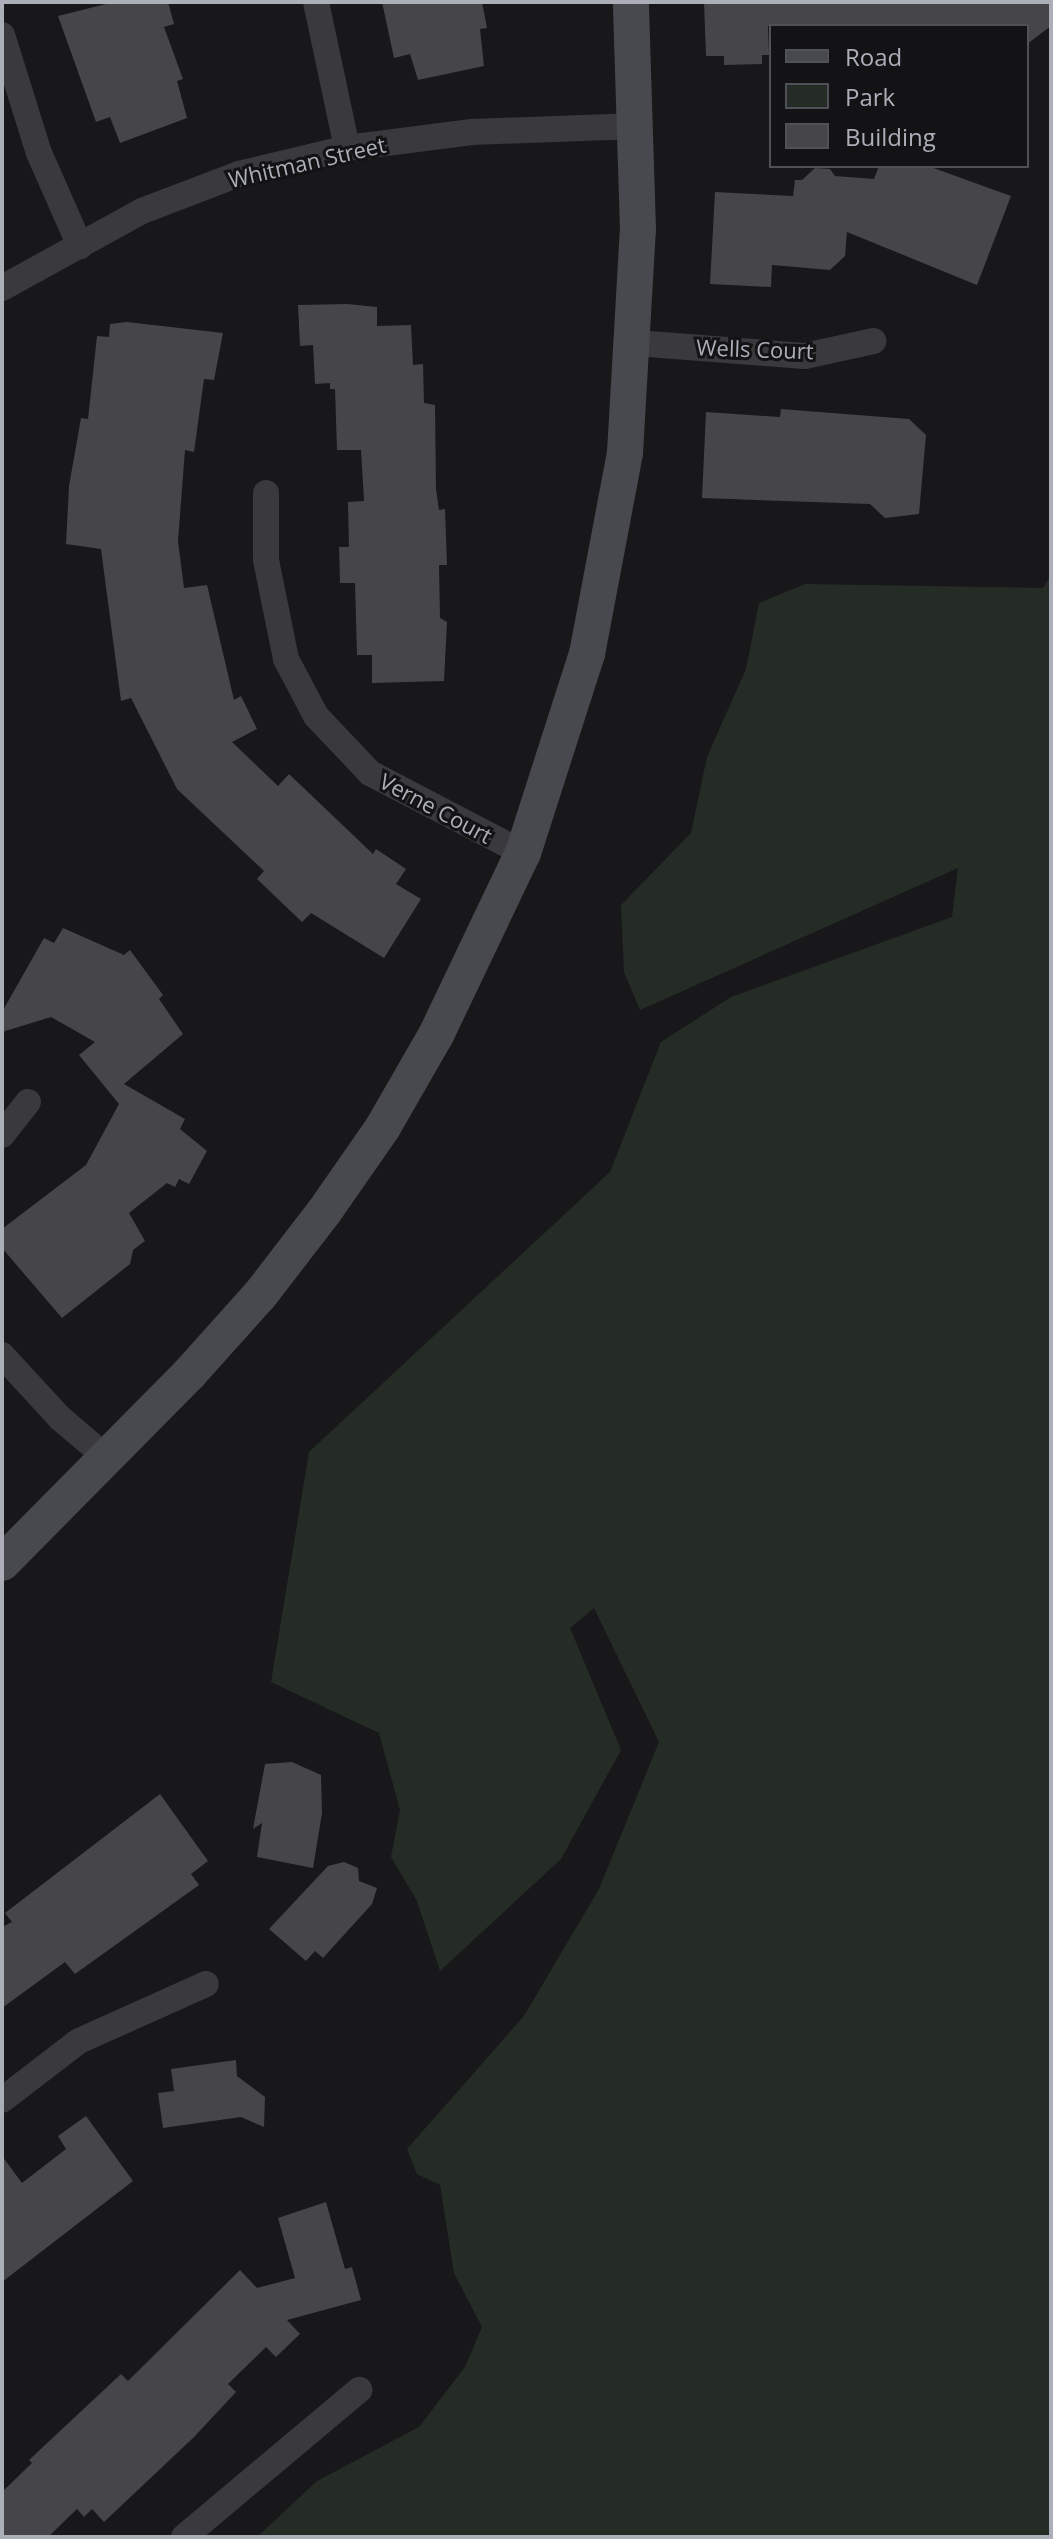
<!DOCTYPE html>
<html>
<head>
<meta charset="utf-8">
<style>
  body { margin:0 }
  #map { position:relative; width:1053px; height:2539px; overflow:hidden; background:#18181a; font-family:"Open Sans",sans-serif }
  div>[style] { position:absolute }
  .green>* { inset:0; background:#252c26 }
  .building>* { inset:0; background:#46454a }
  .minor>* { height:26px; margin:-13px; padding:0 13px; transform-origin:13px; border-radius:13px; background:#3a3a3e }
  .secondary>* { height:36px; margin:-18px; padding:0 18px; transform-origin:18px; border-radius:18px; background:#48494e }
  span { translate:-50% -50%; white-space:nowrap; text-align:center; line-height:1.15; -webkit-text-stroke:6px #131315; paint-order:stroke }
  .street-label { font-size:22px; color:#acaeb8 }
  .frame { position:absolute; inset:0; border:4px solid #acaeb8; pointer-events:none }
  .legend { position:absolute; left:769px; top:24px; width:260px; height:144px; box-sizing:border-box; background:#131315; border:2px solid #505156; margin:0; padding:10px 14px; list-style:none; font-size:24px; color:#acaeb8 }
  .legend li { display:flex; align-items:center; gap:16px; height:40px }
  .legend b { width:40px; border:2px solid #505156 }
</style>
</head>
<body>
<div id="map">
  <div class="green">
    <i style="clip-path:polygon(1051px 575px,1051px 2537px,257px 2537px,317px 2481px,419px 2427px,465px 2367px,482px 2327px,454px 2273px,440px 2185px,417px 2174px,407px 2149px,524px 2016px,599px 1889px,659px 1742px,594px 1608px,570px 1628px,621px 1750px,561px 1859px,440px 1971px,417px 1901px,391px 1857px,400px 1810px,379px 1733px,271px 1682px,309px 1452px,610px 1172px,661px 1042px,731px 997px,952px 917px,958px 868px,640px 1010px,624px 972px,621px 905px,691px 833px,707px 757px,746px 669px,759px 603px,805px 584px,1043px 588px)"></i>
  </div>
  <div class="building">
    <i style="clip-path:polygon(114px 2px,168px 2px,174px 24px,164px 27px,183px 79px,177px 81px,187px 118px,120px 143px,110px 117px,96px 122px,58px 16px)"></i>
    <i style="clip-path:polygon(382px 2px,482px 2px,487px 28px,480px 29px,484px 66px,418px 80px,410px 54px,394px 58px)"></i>
    <i style="clip-path:polygon(704px 2px,1051px 2px,1051px 26px,1027px 44px,1027px 26px,768px 26px,769px 55px,762px 55px,762px 64px,724px 65px,724px 56px,706px 56px)"></i>
    <i style="clip-path:polygon(879px 166px,928px 166px,1011px 196px,977px 285px,847px 232px,845px 256px,830px 270px,772px 265px,771px 287px,710px 284px,715px 192px,793px 196px,795px 180px,802px 180px,815px 168px,830px 169px,835px 176px,874px 179px)"></i>
    <i style="clip-path:polygon(347px 304px,377px 307px,377px 326px,411px 325px,413px 365px,423px 364px,424px 403px,435px 405px,436px 489px,439px 510px,445px 509px,447px 565px,439px 565px,440px 618px,447px 622px,444px 681px,372px 683px,372px 655px,357px 655px,355px 583px,340px 583px,339px 547px,349px 547px,348px 502px,364px 501px,361px 450px,337px 450px,335px 389px,330px 389px,330px 383px,315px 384px,313px 345px,300px 346px,298px 305px)"></i>
    <i style="clip-path:polygon(127px 322px,223px 333px,214px 380px,204px 379px,194px 452px,185px 450px,178px 541px,184px 588px,207px 585px,234px 700px,241px 696px,257px 729px,232px 742px,278px 786px,289px 774px,373px 854px,376px 849px,406px 869px,396px 884px,421px 899px,384px 958px,311px 913px,302px 922px,257px 879px,264px 871px,177px 789px,131px 698px,121px 701px,101px 549px,66px 544px,69px 486px,81px 418px,88px 419px,97px 336px,109px 337px,110px 324px)"></i>
    <i style="clip-path:polygon(781px 409px,909px 419px,926px 435px,919px 514px,885px 518px,870px 504px,702px 498px,706px 412px,780px 417px)"></i>
    <i style="clip-path:polygon(63px 928px,124px 955px,130px 950px,163px 995px,159px 999px,183px 1034px,124px 1084px,185px 1119px,180px 1129px,207px 1151px,189px 1184px,179px 1179px,175px 1187px,167px 1183px,129px 1213px,145px 1241px,133px 1250px,130px 1264px,62px 1318px,2px 1248px,2px 1229px,86px 1165px,119px 1104px,79px 1055px,95px 1042px,51px 1017px,2px 1032px,2px 1012px,44px 938px,54px 943px)"></i>
    <i style="clip-path:polygon(292px 1762px,321px 1775px,322px 1813px,313px 1868px,257px 1857px,262px 1823px,253px 1829px,265px 1764px)"></i>
    <i style="clip-path:polygon(160px 1794px,208px 1861px,191px 1874px,199px 1885px,75px 1974px,65px 1962px,2px 2008px,2px 1927px,12px 1922px,5px 1913px)"></i>
    <i style="clip-path:polygon(344px 1862px,358px 1868px,359px 1881px,377px 1888px,372px 1904px,323px 1958px,315px 1951px,306px 1961px,269px 1929px,328px 1866px)"></i>
    <i style="clip-path:polygon(236px 2060px,237px 2076px,265px 2097px,264px 2127px,241px 2117px,163px 2128px,158px 2093px,174px 2091px,171px 2069px)"></i>
    <i style="clip-path:polygon(86px 2116px,133px 2181px,2px 2282px,2px 2156px,22px 2183px,66px 2149px,58px 2136px)"></i>
    <i style="clip-path:polygon(326px 2202px,345px 2269px,352px 2267px,361px 2300px,287px 2320px,300px 2334px,276px 2357px,266px 2347px,228px 2384px,236px 2392px,194px 2437px,104px 2522px,92px 2509px,84px 2517px,77px 2509px,48px 2537px,2px 2537px,2px 2492px,32px 2463px,29px 2460px,121px 2374px,128px 2381px,240px 2270px,257px 2288px,295px 2278px,278px 2218px)"></i>
  </div>
  <div class="minor">
    <i style="left:316px;top:2px;width:149px;rotate:78deg"></i>
    <i style="left:2px;top:35px;width:124px;rotate:72.6deg"></i>
    <i style="left:39px;top:153px;width:102px;rotate:66.2deg"></i>
    <i style="left:2px;top:288px;width:160px;rotate:-28.8deg"></i>
    <i style="left:142px;top:211px;width:104px;rotate:-20.9deg"></i>
    <i style="left:239px;top:174px;width:111px;rotate:-13.5deg"></i>
    <i style="left:347px;top:148px;width:126px;rotate:-7.3deg"></i>
    <i style="left:472px;top:132px;width:165px;rotate:-2.1deg"></i>
    <i style="left:636px;top:343px;width:169px;rotate:4.4deg"></i>
    <i style="left:805px;top:356px;width:70px;rotate:-12.4deg"></i>
    <i style="left:266px;top:493px;width:67px;rotate:90deg"></i>
    <i style="left:266px;top:560px;width:101px;rotate:78.6deg"></i>
    <i style="left:286px;top:659px;width:64px;rotate:62.2deg"></i>
    <i style="left:316px;top:716px;width:79px;rotate:46.5deg"></i>
    <i style="left:370px;top:773px;width:173px;rotate:27.6deg"></i>
    <i style="left:2px;top:1135px;width:42px;rotate:-51.8deg"></i>
    <i style="left:2px;top:1355px;width:86px;rotate:47.4deg"></i>
    <i style="left:60px;top:1418px;width:60px;rotate:40.3deg"></i>
    <i style="left:2px;top:2100px;width:97px;rotate:-37.5deg"></i>
    <i style="left:79px;top:2041px;width:139px;rotate:-24.2deg"></i>
    <i style="left:184px;top:2537px;width:229px;rotate:-40deg"></i>
  </div>
  <div class="secondary">
    <i style="left:2px;top:1563px;width:266px;rotate:-45.3deg"></i>
    <i style="left:189px;top:1374px;width:106px;rotate:-48.1deg"></i>
    <i style="left:260px;top:1295px;width:105px;rotate:-52.4deg"></i>
    <i style="left:324px;top:1212px;width:103px;rotate:-55.2deg"></i>
    <i style="left:383px;top:1127px;width:106px;rotate:-60.1deg"></i>
    <i style="left:436px;top:1035px;width:202px;rotate:-64.5deg"></i>
    <i style="left:523px;top:853px;width:209px;rotate:-72.2deg"></i>
    <i style="left:587px;top:654px;width:205px;rotate:-79.3deg"></i>
    <i style="left:625px;top:453px;width:223px;rotate:-86.7deg"></i>
    <i style="left:638px;top:230px;width:228px;rotate:-91.8deg"></i>
  </div>
  <div class="street-label">
    <span style="left:307px;top:162px;rotate:-13deg">Whitman Street</span>
    <span style="left:755px;top:349px;rotate:2deg">Wells Court</span>
    <span style="left:436px;top:808px;rotate:28deg">Verne Court</span>
  </div>
  <div class="frame"></div>
  <ul class="legend">
  <li><b style="height:10px;background:#48494e"></b>Road</li>
  <li><b style="height:22px;background:#252c26"></b>Park</li>
  <li><b style="height:22px;background:#46454a"></b>Building</li>
  </ul>
</div>
</body>
</html>
